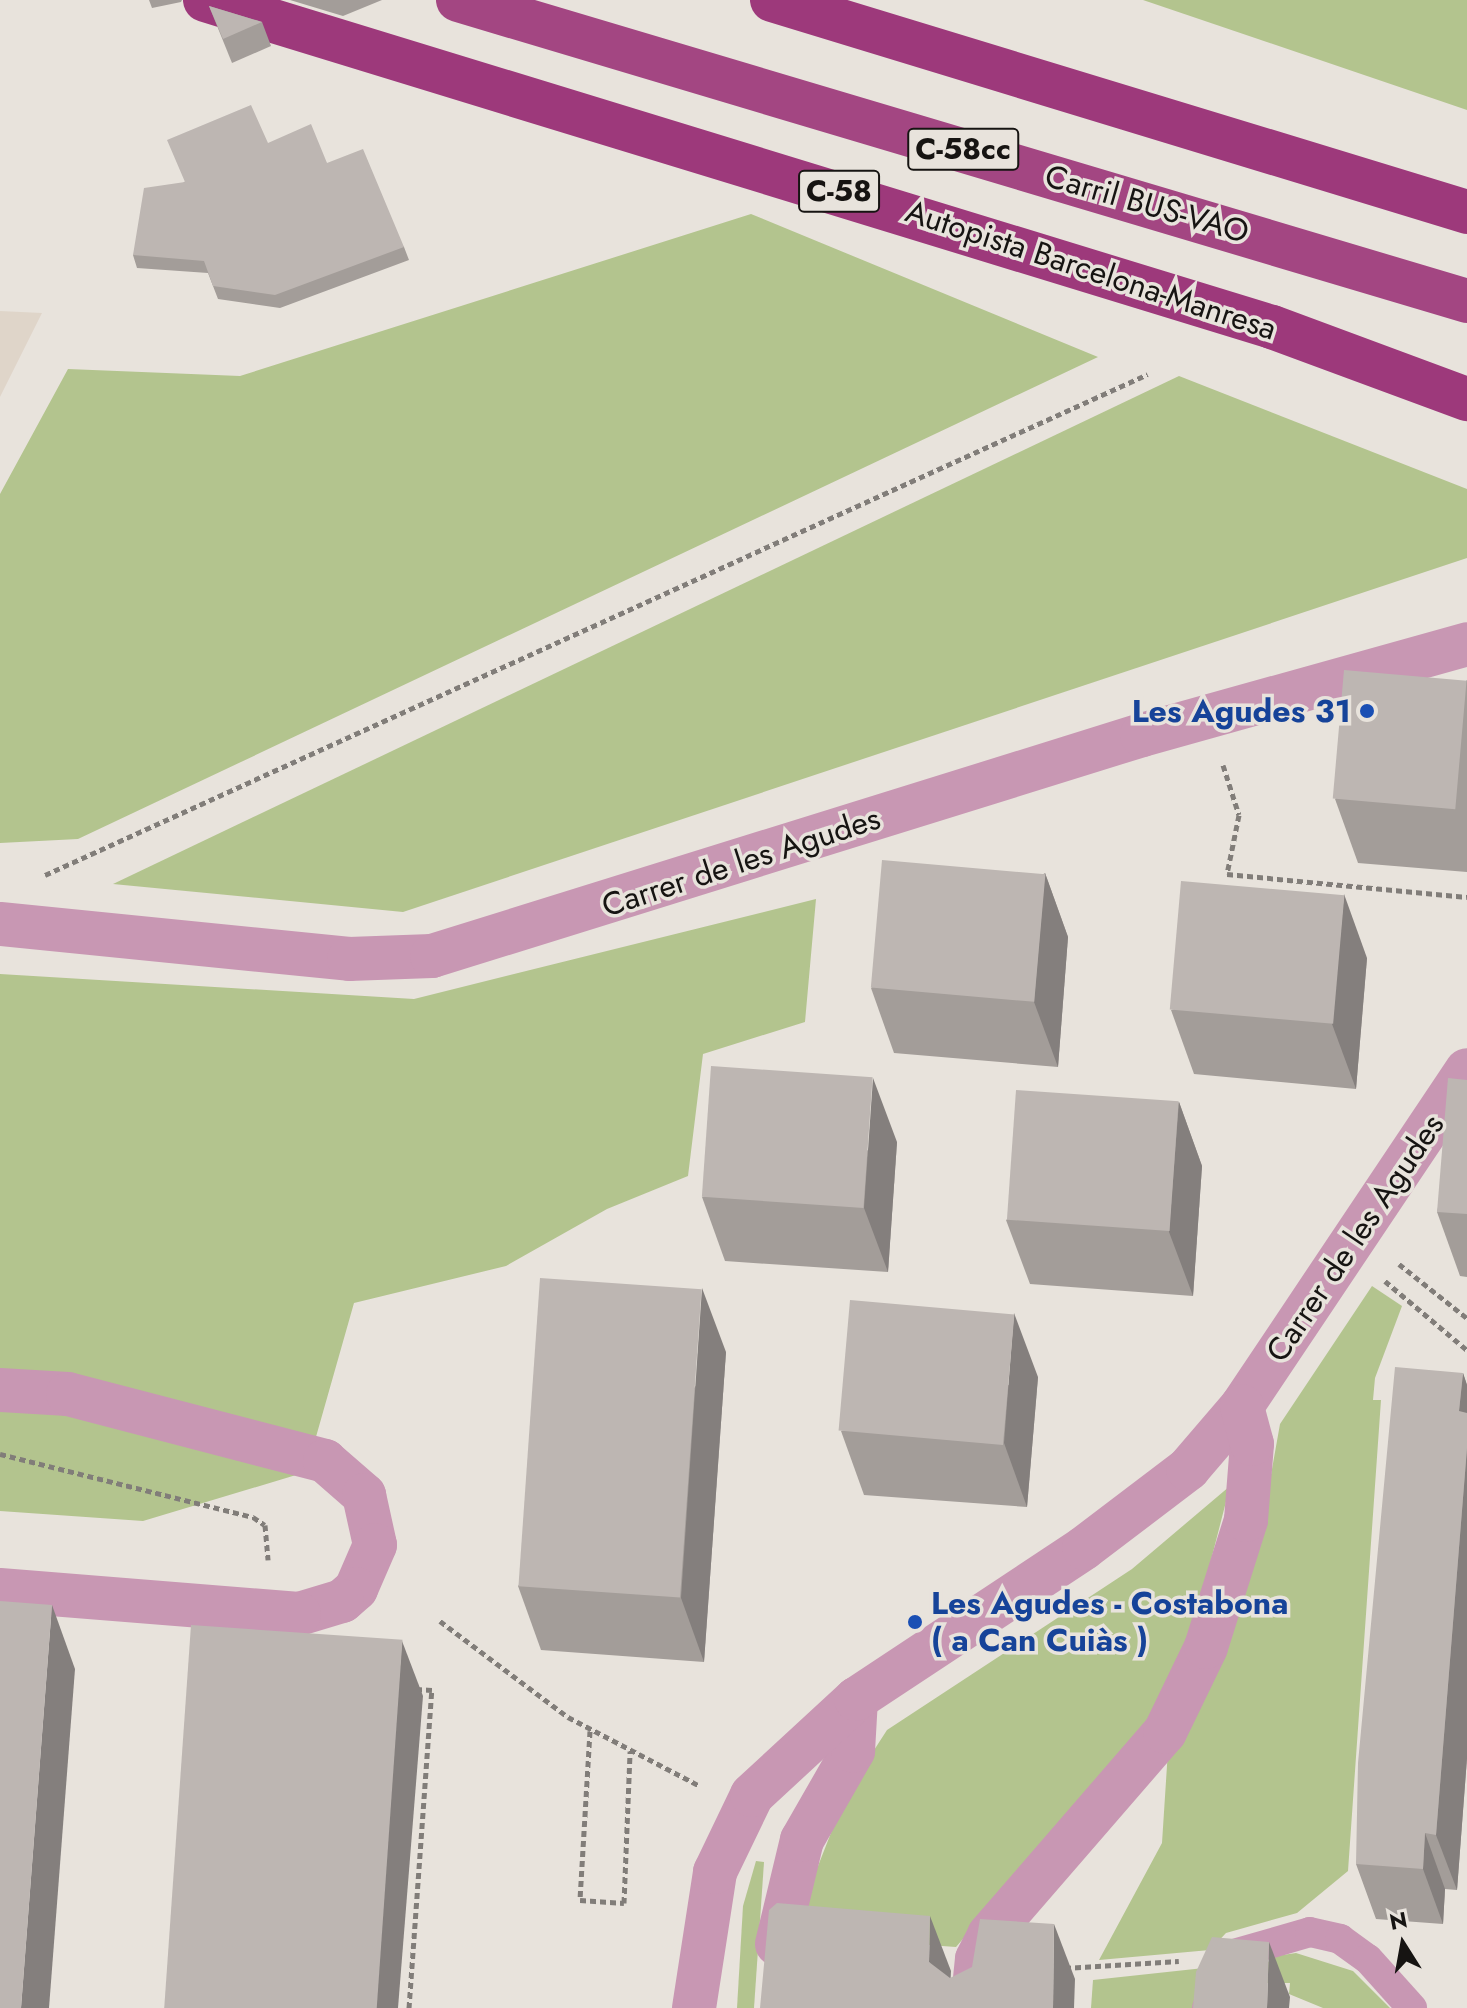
<!DOCTYPE html>
<html>
<head>
<meta charset="utf-8">
<style>
  body { margin:0 }
  #map { position:relative; width:1467px; height:2008px; overflow:hidden; background:#e8e3dc; font-family:Jost,sans-serif }
  div>[style] { position:absolute }
  .built>* { inset:0; background:#dfd5c9 }
  .green>* { inset:0; background:#b3c48e }
  .path>* { height:5px; margin-top:-2.5px; transform-origin:0; background:repeating-linear-gradient(90deg,#817d79 0 6px,transparent 0 10px) }
  .service>* { height:30px; margin:-15px; padding:0 15px; transform-origin:15px; border-radius:15px; background:#c897b3 }
  .minor>* { height:44px; margin:-22px; padding:0 22px; transform-origin:22px; border-radius:22px; background:#c897b3 }
  .trunk>* { height:44px; margin:-22px; padding:0 22px; transform-origin:22px; border-radius:22px; background:#a34682 }
  .motorway>* { height:44px; margin:-22px; padding:0 22px; transform-origin:22px; border-radius:22px; background:#9d397b }
  .wall>* { inset:0; background:#a39d99 }
  .shaded-wall>* { inset:0; background:#847f7d }
  .building>* { inset:0; background:#bdb6b2; transform-origin:0 0 }
  .dots>* { width:22px; height:22px; translate:-50% -50%; box-sizing:border-box; border:4px solid #e8e3dc; border-radius:50% }
  span { translate:-50% -50%; white-space:nowrap; text-align:center; line-height:1.15; -webkit-text-stroke:7px #e8e3dc; paint-order:stroke }
  .shield-label span { padding:2px 6px; background:#e8e3dc; border:2px solid; border-radius:6px; -webkit-text-stroke-width:0 }
  .shield-label { font-size:30px; color:#161412; font-weight:700 }
  .street-label { font-size:32px; color:#161412 }
  .transit-label { font-size:32px; color:#164399; font-weight:700 }
  .right { translate:-100% -50%; text-align:right }
  .left { translate:0 -50%; text-align:left }
  .north { position:absolute; left:1363px; top:1904px; width:80px; height:80px; -webkit-text-stroke:6px #e8e3dc; paint-order:stroke; rotate:349deg; font-size:22px; font-weight:700; line-height:32px; text-align:center; color:#161412 }
  .north::after { content:''; display:block; margin:auto; width:28px; height:36px; background:#161412; clip-path:polygon(50% 0,100% 100%,50% 72%,0 100%) }
</style>
</head>
<body>
<div id="map">
  <div class="built">
    <i style="clip-path:polygon(0 311px,42px 313px,0 397px)"></i>
  </div>
  <div class="green">
    <i style="clip-path:polygon(1143px 0,1467px 0,1467px 110px)"></i>
    <i style="clip-path:polygon(751px 214px,1098px 357px,78px 839px,0 843px,0 494px,68px 369px,240px 376px)"></i>
    <i style="clip-path:polygon(1179px 376px,1467px 489px,1467px 558px,403px 912px,113px 884px)"></i>
    <i style="clip-path:polygon(816px 899px,805px 1022px,703px 1054px,688px 1176px,607px 1209px,506px 1266px,354px 1303px,306px 1472px,143px 1521px,0 1511px,0 974px,414px 999px)"></i>
    <i style="clip-path:polygon(1372px 1286px,1402px 1306px,1375px 1378px,1373px 1400px,1381px 1400px,1348px 1871px,1297px 1913px,1226px 1933px,1210px 1950px,1099px 1960px,1162px 1843px,1168px 1750px,1261px 1531px,1280px 1424px)"></i>
    <i style="clip-path:polygon(1230px 1486px,1189px 1646px,1150px 1720px,956px 1947px,791px 1935px,847px 1792px,887px 1730px,1132px 1569px)"></i>
    <i style="clip-path:polygon(756px 1861px,764px 1862px,754px 2008px,737px 2008px,743px 1906px)"></i>
    <i style="clip-path:polygon(1296px 1953px,1353px 1971px,1390px 2008px,1323px 2008px,1289px 1994px,1290px 1983px,1240px 1983px,1276px 1956px)"></i>
    <i style="clip-path:polygon(1204px 1968px,1192px 2008px,1091px 2008px,1093px 1980px)"></i>
  </div>
  <div class="path">
    <i style="left:1223px;top:765px;width:52px;rotate:72.3deg"></i>
    <i style="left:1239px;top:815px;width:60px;rotate:101.5deg"></i>
    <i style="left:1227px;top:874px;width:241px;rotate:5.5deg"></i>
    <i style="left:45px;top:875px;width:1211px;rotate:-24.43deg"></i>
    <i style="left:1399px;top:1264px;width:87px;rotate:38.5deg"></i>
    <i style="left:1385px;top:1281px;width:107px;rotate:40.1deg"></i>
    <i style="left:0;top:1454px;width:261px;rotate:14deg"></i>
    <i style="left:253px;top:1517px;width:14px;rotate:34deg"></i>
    <i style="left:265px;top:1525px;width:35px;rotate:85deg"></i>
    <i style="left:440px;top:1621px;width:160px;rotate:36.9deg"></i>
    <i style="left:568px;top:1717px;width:147px;rotate:27.6deg"></i>
    <i style="left:590px;top:1731px;width:169px;rotate:93.4deg"></i>
    <i style="left:580px;top:1900px;width:44px;rotate:3.9deg"></i>
    <i style="left:624px;top:1903px;width:152px;rotate:-87.7deg"></i>
    <i style="left:1065px;top:1968px;width:114px;rotate:-3.5deg"></i>
    <i style="left:409px;top:2008px;width:319px;rotate:-85.9deg"></i>
    <i style="left:432px;top:1690px;width:16px;rotate:-176deg"></i>
  </div>
  <div class="service">
    <i style="left:1207px;top:2008px;width:56px;rotate:-69deg"></i>
    <i style="left:1227px;top:1956px;width:86px;rotate:-16.1deg"></i>
    <i style="left:1310px;top:1932px;width:31px;rotate:13deg"></i>
    <i style="left:1340px;top:1939px;width:34px;rotate:36deg"></i>
    <i style="left:1368px;top:1959px;width:66px;rotate:48.1deg"></i>
  </div>
  <div class="minor">
    <i style="left:0;top:924px;width:351px;rotate:5.7deg"></i>
    <i style="left:349px;top:959px;width:83px;rotate:-2.1deg"></i>
    <i style="left:432px;top:956px;width:744px;rotate:-17.29deg"></i>
    <i style="left:1142px;top:735px;width:337px;rotate:-15.6deg"></i>
    <i style="left:0;top:1390px;width:68px;rotate:3.4deg"></i>
    <i style="left:68px;top:1394px;width:266px;rotate:14.6deg"></i>
    <i style="left:325px;top:1461px;width:52px;rotate:41.1deg"></i>
    <i style="left:364px;top:1495px;width:51px;rotate:77.6deg"></i>
    <i style="left:375px;top:1545px;width:48px;rotate:113.4deg"></i>
    <i style="left:356px;top:1589px;width:18px;rotate:139deg"></i>
    <i style="left:342px;top:1601px;width:45px;rotate:163.2deg"></i>
    <i style="left:299px;top:1614px;width:300px;rotate:-175.4deg"></i>
    <i style="left:777px;top:1944px;width:107px;rotate:-76.5deg"></i>
    <i style="left:802px;top:1840px;width:103px;rotate:-60.2deg"></i>
    <i style="left:853px;top:1751px;width:52px;rotate:-86.7deg"></i>
    <i style="left:694px;top:2008px;width:138px;rotate:-81.2deg"></i>
    <i style="left:715px;top:1872px;width:85px;rotate:-64.3deg"></i>
    <i style="left:752px;top:1795px;width:142px;rotate:-42.7deg"></i>
    <i style="left:856px;top:1699px;width:273px;rotate:-33.5deg"></i>
    <i style="left:1084px;top:1548px;width:131px;rotate:-37.2deg"></i>
    <i style="left:1188px;top:1469px;width:83px;rotate:-49.4deg"></i>
    <i style="left:1242px;top:1406px;width:404px;rotate:-56.2deg"></i>
    <i style="left:972px;top:2008px;width:49px;rotate:-84.2deg"></i>
    <i style="left:977px;top:1959px;width:27px;rotate:-63deg"></i>
    <i style="left:989px;top:1935px;width:269px;rotate:-49.1deg"></i>
    <i style="left:1165px;top:1732px;width:94px;rotate:-64.2deg"></i>
    <i style="left:1206px;top:1647px;width:133px;rotate:-72.5deg"></i>
    <i style="left:1246px;top:1520px;width:76px;rotate:-85.5deg"></i>
    <i style="left:1252px;top:1444px;width:39px;rotate:-105deg"></i>
  </div>
  <div class="trunk">
    <i style="left:458px;top:0;width:1053px;rotate:16.61deg"></i>
  </div>
  <div class="motorway">
    <i style="left:205px;top:0;width:1116px;rotate:17.04deg"></i>
    <i style="left:1272px;top:327px;width:208px;rotate:20.3deg"></i>
    <i style="left:772px;top:0;width:727px;rotate:16.96deg"></i>
  </div>
  <div class="wall">
    <i style="clip-path:polygon(149px 0,182px 0,181px 2px,152px 8px)"></i>
    <i style="clip-path:polygon(290px 0,382px 0,343px 16px)"></i>
    <i style="clip-path:polygon(209px 6px,262px 22px,271px 46px,232px 63px)"></i>
    <i style="clip-path:polygon(268px 143px,327px 163px,404px 247px,409px 260px,280px 308px,218px 299px,208px 273px,137px 268px,133px 255px,184px 182px)"></i>
    <i style="clip-path:polygon(1467px 680px,1467px 872px,1358px 863px,1335px 799px)"></i>
    <i style="clip-path:polygon(1045px 873px,1068px 937px,1058px 1067px,894px 1053px,871px 988px)"></i>
    <i style="clip-path:polygon(1367px 958px,1356px 1089px,1194px 1074px,1171px 1010px)"></i>
    <i style="clip-path:polygon(1467px 1080px,1467px 1277px,1460px 1276px,1437px 1212px)"></i>
    <i style="clip-path:polygon(1179px 1102px,1202px 1166px,1193px 1296px,1030px 1284px,1006px 1220px)"></i>
    <i style="clip-path:polygon(897px 1142px,888px 1272px,725px 1261px,702px 1197px)"></i>
    <i style="clip-path:polygon(726px 1352px,704px 1662px,541px 1650px,518px 1586px)"></i>
    <i style="clip-path:polygon(1463px 1373px,1467px 1385px,1467px 1758px,1457px 1890px,1445px 1889px,1443px 1924px,1376px 1919px,1356px 1864px)"></i>
    <i style="clip-path:polygon(1038px 1377px,1027px 1507px,864px 1495px,841px 1431px)"></i>
  </div>
  <div class="shaded-wall">
    <i style="clip-path:polygon(1045px 873px,1068px 937px,1058px 1067px,1034px 1002px)"></i>
    <i style="clip-path:polygon(1344px 894px,1367px 958px,1356px 1089px,1332px 1024px)"></i>
    <i style="clip-path:polygon(873px 1078px,897px 1142px,888px 1272px,864px 1208px)"></i>
    <i style="clip-path:polygon(1179px 1102px,1202px 1166px,1193px 1296px,1169px 1232px)"></i>
    <i style="clip-path:polygon(702px 1288px,726px 1352px,704px 1662px,681px 1598px)"></i>
    <i style="clip-path:polygon(1014px 1313px,1038px 1377px,1027px 1507px,1004px 1443px)"></i>
    <i style="clip-path:polygon(1463px 1373px,1467px 1385px,1467px 1432px,1459px 1411px)"></i>
    <i style="clip-path:polygon(1467px 1448px,1467px 1758px,1457px 1890px,1436px 1835px)"></i>
    <i style="clip-path:polygon(52px 1605px,75px 1669px,49px 2008px,21px 2008px)"></i>
    <i style="clip-path:polygon(402px 1641px,423px 1696px,398px 2008px,373px 2008px)"></i>
    <i style="clip-path:polygon(1425px 1833px,1445px 1889px,1443px 1924px,1423px 1869px)"></i>
    <i style="clip-path:polygon(930px 1916px,951px 1971px,949px 2008px,929px 1962px)"></i>
    <i style="clip-path:polygon(1054px 1924px,1075px 1979px,1074px 2008px,1053px 2008px)"></i>
    <i style="clip-path:polygon(1269px 1942px,1290px 1997px,1289px 2008px,1267px 2008px)"></i>
  </div>
  <div class="building">
    <i style="clip-path:polygon(209px 6px,262px 22px,223px 39px)"></i>
    <i style="clip-path:polygon(251px 105px,268px 143px,311px 124px,327px 163px,363px 149px,404px 247px,275px 295px,213px 286px,204px 261px,133px 255px,144px 188px,185px 182px,167px 140px)"></i>
    <i style="left:1344px;top:670px;width:123px;height:129px;rotate:5deg"></i>
    <i style="left:882px;top:860px;width:164px;height:128px;rotate:5deg"></i>
    <i style="left:1181px;top:881px;width:164px;height:129px;rotate:5deg"></i>
    <i style="left:711px;top:1066px;width:162px;height:131px;rotate:4deg"></i>
    <i style="clip-path:polygon(1448px 1078px,1467px 1080px,1467px 1214px,1437px 1212px)"></i>
    <i style="left:1016px;top:1090px;width:163px;height:130px;rotate:4deg"></i>
    <i style="left:540px;top:1278px;width:162px;height:309px;rotate:4deg"></i>
    <i style="left:850px;top:1300px;width:165px;height:131px;rotate:5deg"></i>
    <i style="clip-path:polygon(1395px 1367px,1463px 1373px,1459px 1411px,1467px 1413px,1467px 1448px,1436px 1835px,1425px 1833px,1423px 1869px,1356px 1864px,1358px 1763px)"></i>
    <i style="clip-path:polygon(0 1601px,52px 1605px,21px 2008px,0 2008px)"></i>
    <i style="left:191px;top:1625px;width:212px;height:384px;rotate:4deg"></i>
    <i style="clip-path:polygon(777px 1903px,930px 1916px,929px 1962px,950px 1978px,972px 1967px,980px 1919px,1054px 1924px,1053px 2008px,760px 2008px,769px 1910px)"></i>
    <i style="clip-path:polygon(1212px 1937px,1269px 1942px,1267px 2008px,1193px 2008px,1196px 1972px)"></i>
  </div>
  <div class="dots">
    <i style="left:1367px;top:711px;background:#1a4fb4"></i>
    <i style="left:915px;top:1622px;background:#1a4fb4"></i>
  </div>
  <div class="shield-label">
    <span style="left:963px;top:149px">C-58cc</span>
    <span style="left:839px;top:191px">C-58</span>
  </div>
  <div class="street-label">
    <span style="left:1147px;top:204px;rotate:16deg">Carril BUS-VAO</span>
    <span style="left:1091px;top:270px;rotate:18deg">Autopista Barcelona-Manresa</span>
    <span style="left:741px;top:862px;rotate:-18deg">Carrer de les Agudes</span>
    <span style="left:1355px;top:1238px;rotate:-56deg">Carrer de les Agudes</span>
  </div>
  <div class="transit-label">
    <span class="right" style="left:1351px;top:711px">Les Agudes 31</span>
    <span class="left" style="left:931px;top:1622px">Les Agudes - Costabona<br>( a Can Cuiàs )</span>
  </div>
  <div class="north">N</div>
</div>
</body>
</html>
